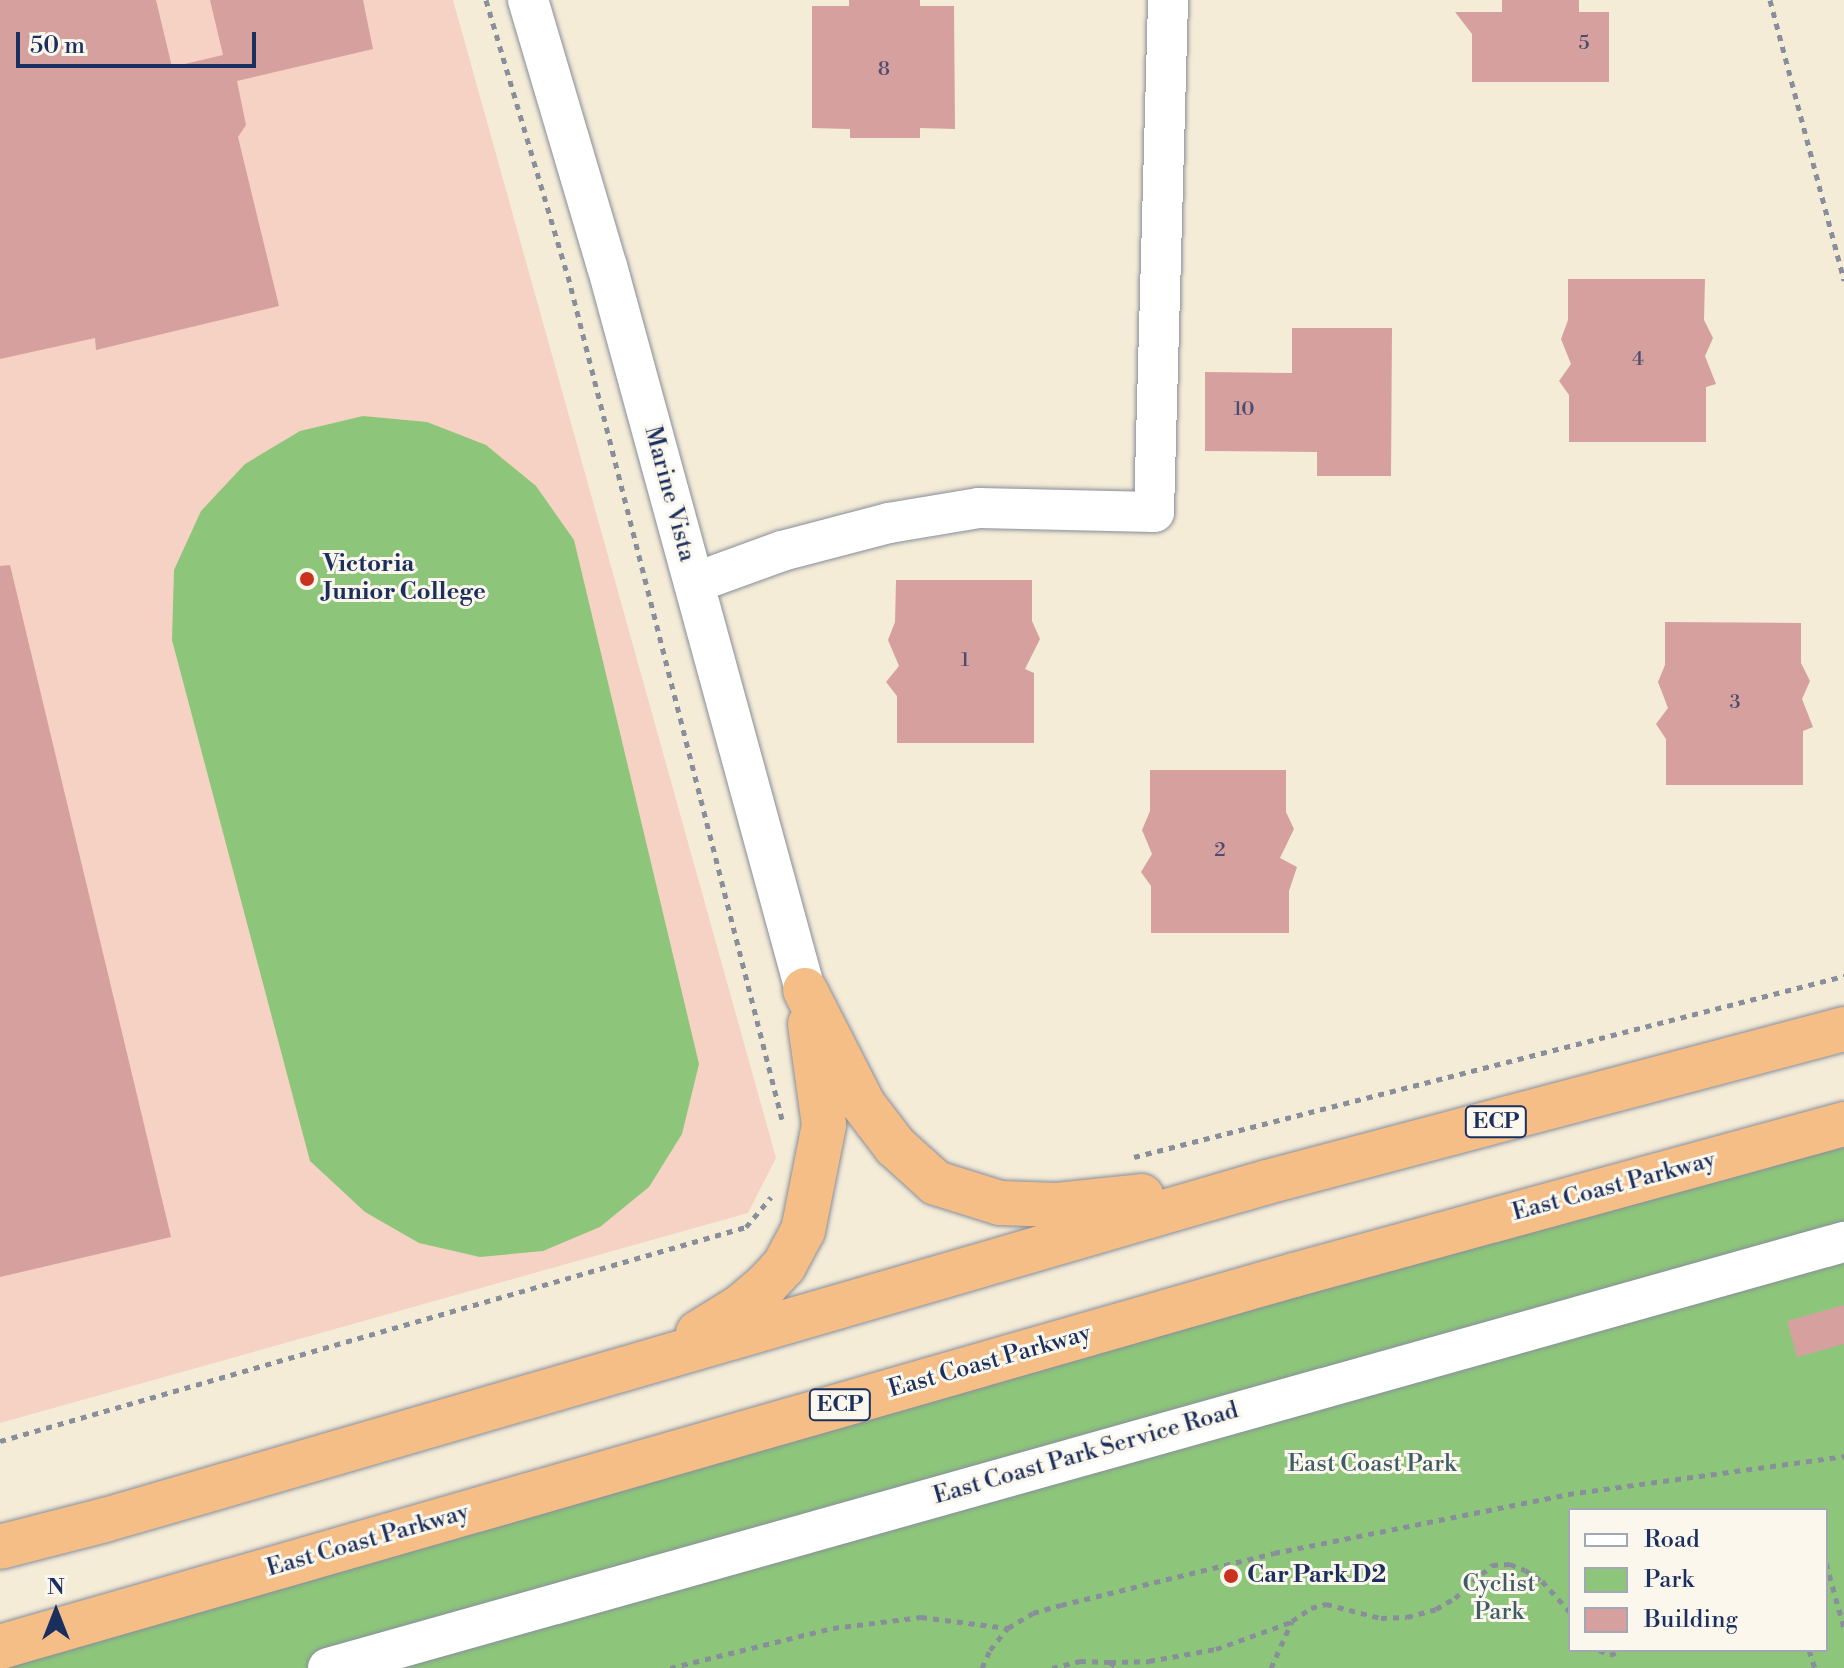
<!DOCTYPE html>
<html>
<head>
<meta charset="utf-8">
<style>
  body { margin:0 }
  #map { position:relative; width:1844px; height:1668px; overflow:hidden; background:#f5ecd7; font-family:"Libre Bodoni",serif }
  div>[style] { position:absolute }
  .built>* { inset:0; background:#f5d2c3 }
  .green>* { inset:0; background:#8dc67a }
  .building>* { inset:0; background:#d6a09e }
  .path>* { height:5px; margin-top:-2.5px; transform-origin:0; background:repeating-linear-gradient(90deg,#888e9a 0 6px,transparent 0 12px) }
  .roads { filter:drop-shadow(0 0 2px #888e9a) drop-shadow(0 0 2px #888e9a) }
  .minor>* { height:40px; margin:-20px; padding:0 20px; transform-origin:20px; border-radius:20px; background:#fff }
  .highway>* { height:44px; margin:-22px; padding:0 22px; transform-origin:22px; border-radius:22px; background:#f6be87 }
  .dots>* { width:22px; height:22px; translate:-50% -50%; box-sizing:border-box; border:4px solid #fbf7ec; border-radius:50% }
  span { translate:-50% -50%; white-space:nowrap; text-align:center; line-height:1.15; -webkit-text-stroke:6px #fbf7ec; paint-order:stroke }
  .number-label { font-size:20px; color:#4a4b6e }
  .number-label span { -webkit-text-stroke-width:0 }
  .shield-label span { padding:2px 6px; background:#fbf7ec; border:2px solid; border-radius:6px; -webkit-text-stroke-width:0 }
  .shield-label { font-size:22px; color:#1b2f5e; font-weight:700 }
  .street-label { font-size:24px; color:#1b2f5e }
  .poi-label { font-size:24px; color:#1b2f5e; font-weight:700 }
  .left { translate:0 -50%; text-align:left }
  .park-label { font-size:24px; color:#3d5c66 }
  .legend { position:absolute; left:1568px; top:1508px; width:260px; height:144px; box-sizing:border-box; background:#fbf7ec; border:2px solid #a1a7b3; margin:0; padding:10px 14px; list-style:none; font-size:24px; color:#1b2f5e }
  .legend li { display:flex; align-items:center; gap:16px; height:40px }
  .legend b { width:40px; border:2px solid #a1a7b3 }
  .north { position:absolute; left:16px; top:1572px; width:80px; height:80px; -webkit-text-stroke:6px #fbf7ec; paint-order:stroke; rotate:0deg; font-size:22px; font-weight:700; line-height:32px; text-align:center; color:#1b2f5e }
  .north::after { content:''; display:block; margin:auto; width:28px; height:36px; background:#1b2f5e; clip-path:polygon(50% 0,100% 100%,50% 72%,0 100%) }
  .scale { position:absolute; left:16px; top:32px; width:240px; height:36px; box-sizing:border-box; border:4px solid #1b2f5e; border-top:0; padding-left:10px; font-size:24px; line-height:28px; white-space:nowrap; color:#1b2f5e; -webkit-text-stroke:6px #fbf7ec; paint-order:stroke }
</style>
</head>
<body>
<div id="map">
  <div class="built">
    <i style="clip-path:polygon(0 0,453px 0,776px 1158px,748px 1213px,0 1423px)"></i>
  </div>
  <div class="green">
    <i style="clip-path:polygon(363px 416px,427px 422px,486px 445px,536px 486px,574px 540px,699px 1064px,682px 1134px,649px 1187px,600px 1227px,543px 1251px,480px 1257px,419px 1243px,365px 1212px,310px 1161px,172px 640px,174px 570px,201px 511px,245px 464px,300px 431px)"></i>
    <i style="clip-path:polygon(evenodd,1844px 1125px,1844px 1668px,0 1668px,1844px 1125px,1570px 1510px,1826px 1510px,1826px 1650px,1570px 1650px,1570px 1510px)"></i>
  </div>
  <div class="building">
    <i style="clip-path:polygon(0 0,156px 0,172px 67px,223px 55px,210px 0,363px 0,373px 49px,237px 81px,246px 125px,238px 137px,279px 306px,96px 350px,95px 338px,0 359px)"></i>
    <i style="clip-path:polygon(849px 0,920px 0,920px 6px,954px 6px,955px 129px,920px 128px,920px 138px,850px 138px,850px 129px,812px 128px,812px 6px,849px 6px)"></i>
    <i style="clip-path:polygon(1502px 0,1579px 0,1579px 12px,1609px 12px,1609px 82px,1472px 82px,1472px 34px,1455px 12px,1502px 12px)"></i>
    <i style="clip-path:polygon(1568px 279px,1705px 279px,1704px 320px,1713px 338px,1705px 356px,1716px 384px,1706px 387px,1706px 442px,1569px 442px,1569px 395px,1559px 381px,1571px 364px,1561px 339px,1568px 320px)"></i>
    <i style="clip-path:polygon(1292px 328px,1392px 328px,1391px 476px,1317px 476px,1317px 452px,1205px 451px,1205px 372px,1292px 373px)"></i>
    <i style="clip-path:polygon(10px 565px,171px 1237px,0 1277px,0 566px)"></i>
    <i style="clip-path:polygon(896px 580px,1032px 580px,1032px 621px,1040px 639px,1025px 669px,1034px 673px,1034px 743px,897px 743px,897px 696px,886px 682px,899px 666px,888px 640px,895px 622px)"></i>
    <i style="clip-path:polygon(1665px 622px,1801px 623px,1801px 663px,1810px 681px,1802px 699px,1813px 727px,1803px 731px,1803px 785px,1666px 785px,1666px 739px,1656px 724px,1668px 708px,1658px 682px,1665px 665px)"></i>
    <i style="clip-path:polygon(1150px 770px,1286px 770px,1286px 812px,1294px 829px,1280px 858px,1297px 867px,1289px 891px,1289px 933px,1151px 933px,1151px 886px,1141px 872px,1152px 854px,1142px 830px,1150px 811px)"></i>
    <i style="clip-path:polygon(1844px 1305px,1844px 1344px,1797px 1357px,1787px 1321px)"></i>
  </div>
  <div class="path">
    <i style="left:486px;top:0;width:288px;rotate:73.5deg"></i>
    <i style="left:568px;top:276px;width:870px;rotate:75.76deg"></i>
    <i style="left:1770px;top:0;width:290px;rotate:75.2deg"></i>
    <i style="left:1134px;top:1157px;width:733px;rotate:-14.3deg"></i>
    <i style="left:0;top:1441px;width:776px;rotate:-16.01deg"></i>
    <i style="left:746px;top:1227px;width:39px;rotate:-50deg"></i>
    <i style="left:1826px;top:1563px;width:67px;rotate:74.5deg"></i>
    <i style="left:1599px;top:1650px;width:12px;rotate:24deg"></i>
    <i style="left:1610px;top:1655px;width:12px;rotate:-24deg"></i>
    <i style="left:1809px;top:1650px;width:19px;rotate:72deg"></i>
    <i style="left:1110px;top:1662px;width:39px;rotate:-1deg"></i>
    <i style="left:1149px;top:1661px;width:68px;rotate:-10.2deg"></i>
    <i style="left:1216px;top:1649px;width:80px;rotate:-19.8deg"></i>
    <i style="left:670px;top:1668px;width:168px;rotate:-13.8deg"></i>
    <i style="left:833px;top:1628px;width:89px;rotate:-7.1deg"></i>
    <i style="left:921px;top:1617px;width:87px;rotate:7.3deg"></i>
    <i style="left:982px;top:1668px;width:20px;rotate:-66deg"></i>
    <i style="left:990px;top:1650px;width:28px;rotate:-51deg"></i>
    <i style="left:1008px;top:1628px;width:29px;rotate:-31deg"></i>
    <i style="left:1033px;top:1613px;width:29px;rotate:-16deg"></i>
    <i style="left:1061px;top:1605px;width:219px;rotate:-13.7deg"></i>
    <i style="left:1274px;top:1553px;width:300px;rotate:-11.3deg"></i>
    <i style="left:1568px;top:1494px;width:279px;rotate:-7.8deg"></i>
    <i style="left:1052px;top:1668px;width:29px;rotate:-14deg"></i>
    <i style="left:1080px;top:1661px;width:30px;rotate:2deg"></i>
    <i style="left:1110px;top:1662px;width:9px;rotate:41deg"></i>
    <i style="left:1271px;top:1668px;width:51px;rotate:-65.9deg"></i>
    <i style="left:1292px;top:1621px;width:23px;rotate:-34deg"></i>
    <i style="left:1311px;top:1608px;width:16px;rotate:-15deg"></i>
    <i style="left:1326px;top:1604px;width:57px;rotate:14.3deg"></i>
    <i style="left:1381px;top:1618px;width:26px;rotate:-2deg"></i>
    <i style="left:1407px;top:1617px;width:30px;rotate:-15deg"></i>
    <i style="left:1436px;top:1609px;width:22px;rotate:-30deg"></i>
    <i style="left:1455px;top:1598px;width:50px;rotate:-41.7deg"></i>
    <i style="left:1492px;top:1565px;width:18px;rotate:-3deg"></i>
    <i style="left:1510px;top:1564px;width:16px;rotate:22deg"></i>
    <i style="left:1525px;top:1570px;width:20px;rotate:33deg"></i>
    <i style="left:1542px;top:1581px;width:42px;rotate:47.9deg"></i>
  </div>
  <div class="roads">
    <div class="minor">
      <i style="left:528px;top:0;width:277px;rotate:73.5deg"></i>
      <i style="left:607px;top:266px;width:751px;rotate:74.7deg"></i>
      <i style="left:694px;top:583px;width:94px;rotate:-20deg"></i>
      <i style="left:782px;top:551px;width:111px;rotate:-14.7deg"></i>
      <i style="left:889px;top:523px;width:91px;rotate:-9.5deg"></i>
      <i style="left:979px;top:508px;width:175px;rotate:1.3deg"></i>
      <i style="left:1154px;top:512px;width:512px;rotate:-88.43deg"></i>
      <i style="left:328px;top:1668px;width:1575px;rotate:-15.7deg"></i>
    </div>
    <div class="highway">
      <i style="left:805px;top:990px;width:128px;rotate:63deg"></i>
      <i style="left:863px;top:1104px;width:53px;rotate:52.7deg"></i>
      <i style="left:895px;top:1146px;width:55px;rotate:42.1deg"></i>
      <i style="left:936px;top:1183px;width:67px;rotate:17.4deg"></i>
      <i style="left:1000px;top:1203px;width:57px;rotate:2deg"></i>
      <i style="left:1057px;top:1205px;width:85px;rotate:-6deg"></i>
      <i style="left:698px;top:1333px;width:49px;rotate:-31.8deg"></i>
      <i style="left:740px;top:1307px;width:34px;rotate:-40deg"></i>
      <i style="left:766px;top:1285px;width:26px;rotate:-47deg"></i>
      <i style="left:784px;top:1266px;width:40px;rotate:-62deg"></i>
      <i style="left:803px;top:1231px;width:108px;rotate:-78.8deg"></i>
      <i style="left:824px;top:1125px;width:102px;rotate:-97.9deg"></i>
      <i style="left:0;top:1547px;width:108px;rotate:-14.4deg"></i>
      <i style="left:105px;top:1520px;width:1210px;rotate:-16.22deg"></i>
      <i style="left:1267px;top:1182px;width:597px;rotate:-14.85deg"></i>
      <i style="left:0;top:1647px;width:1346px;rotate:-16.04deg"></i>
      <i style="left:1294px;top:1275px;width:570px;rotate:-15.35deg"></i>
    </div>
  </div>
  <div class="dots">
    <i style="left:307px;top:579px;background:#c8321e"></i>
    <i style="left:1231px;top:1576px;background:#c8321e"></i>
  </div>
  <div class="number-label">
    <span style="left:1584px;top:43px">5</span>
    <span style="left:884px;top:69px">8</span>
    <span style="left:1638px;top:359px">4</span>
    <span style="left:1244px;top:409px">10</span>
    <span style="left:965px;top:660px">1</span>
    <span style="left:1735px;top:702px">3</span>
    <span style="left:1220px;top:850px">2</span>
  </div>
  <div class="shield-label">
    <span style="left:1496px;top:1122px">ECP</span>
    <span style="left:840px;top:1405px">ECP</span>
  </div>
  <div class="street-label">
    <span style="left:669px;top:494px;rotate:75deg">Marine Vista</span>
    <span style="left:1614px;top:1187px;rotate:-15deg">East Coast Parkway</span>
    <span style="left:990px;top:1362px;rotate:-16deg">East Coast Parkway</span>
    <span style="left:1086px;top:1454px;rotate:-16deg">East Coast Park Service Road</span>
    <span style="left:368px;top:1541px;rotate:-16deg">East Coast Parkway</span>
  </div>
  <div class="poi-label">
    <span class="left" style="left:323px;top:579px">Victoria<br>Junior College</span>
    <span class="left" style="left:1247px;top:1576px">Car Park D2</span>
  </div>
  <div class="park-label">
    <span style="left:1372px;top:1465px">East Coast Park</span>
    <span style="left:1499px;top:1599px">Cyclist<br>Park</span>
  </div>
  <ul class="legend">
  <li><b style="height:10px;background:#fff"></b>Road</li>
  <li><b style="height:22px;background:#8dc67a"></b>Park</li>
  <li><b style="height:22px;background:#d6a09e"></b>Building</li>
  </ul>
  <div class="north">N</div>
  <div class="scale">50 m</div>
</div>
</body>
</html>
